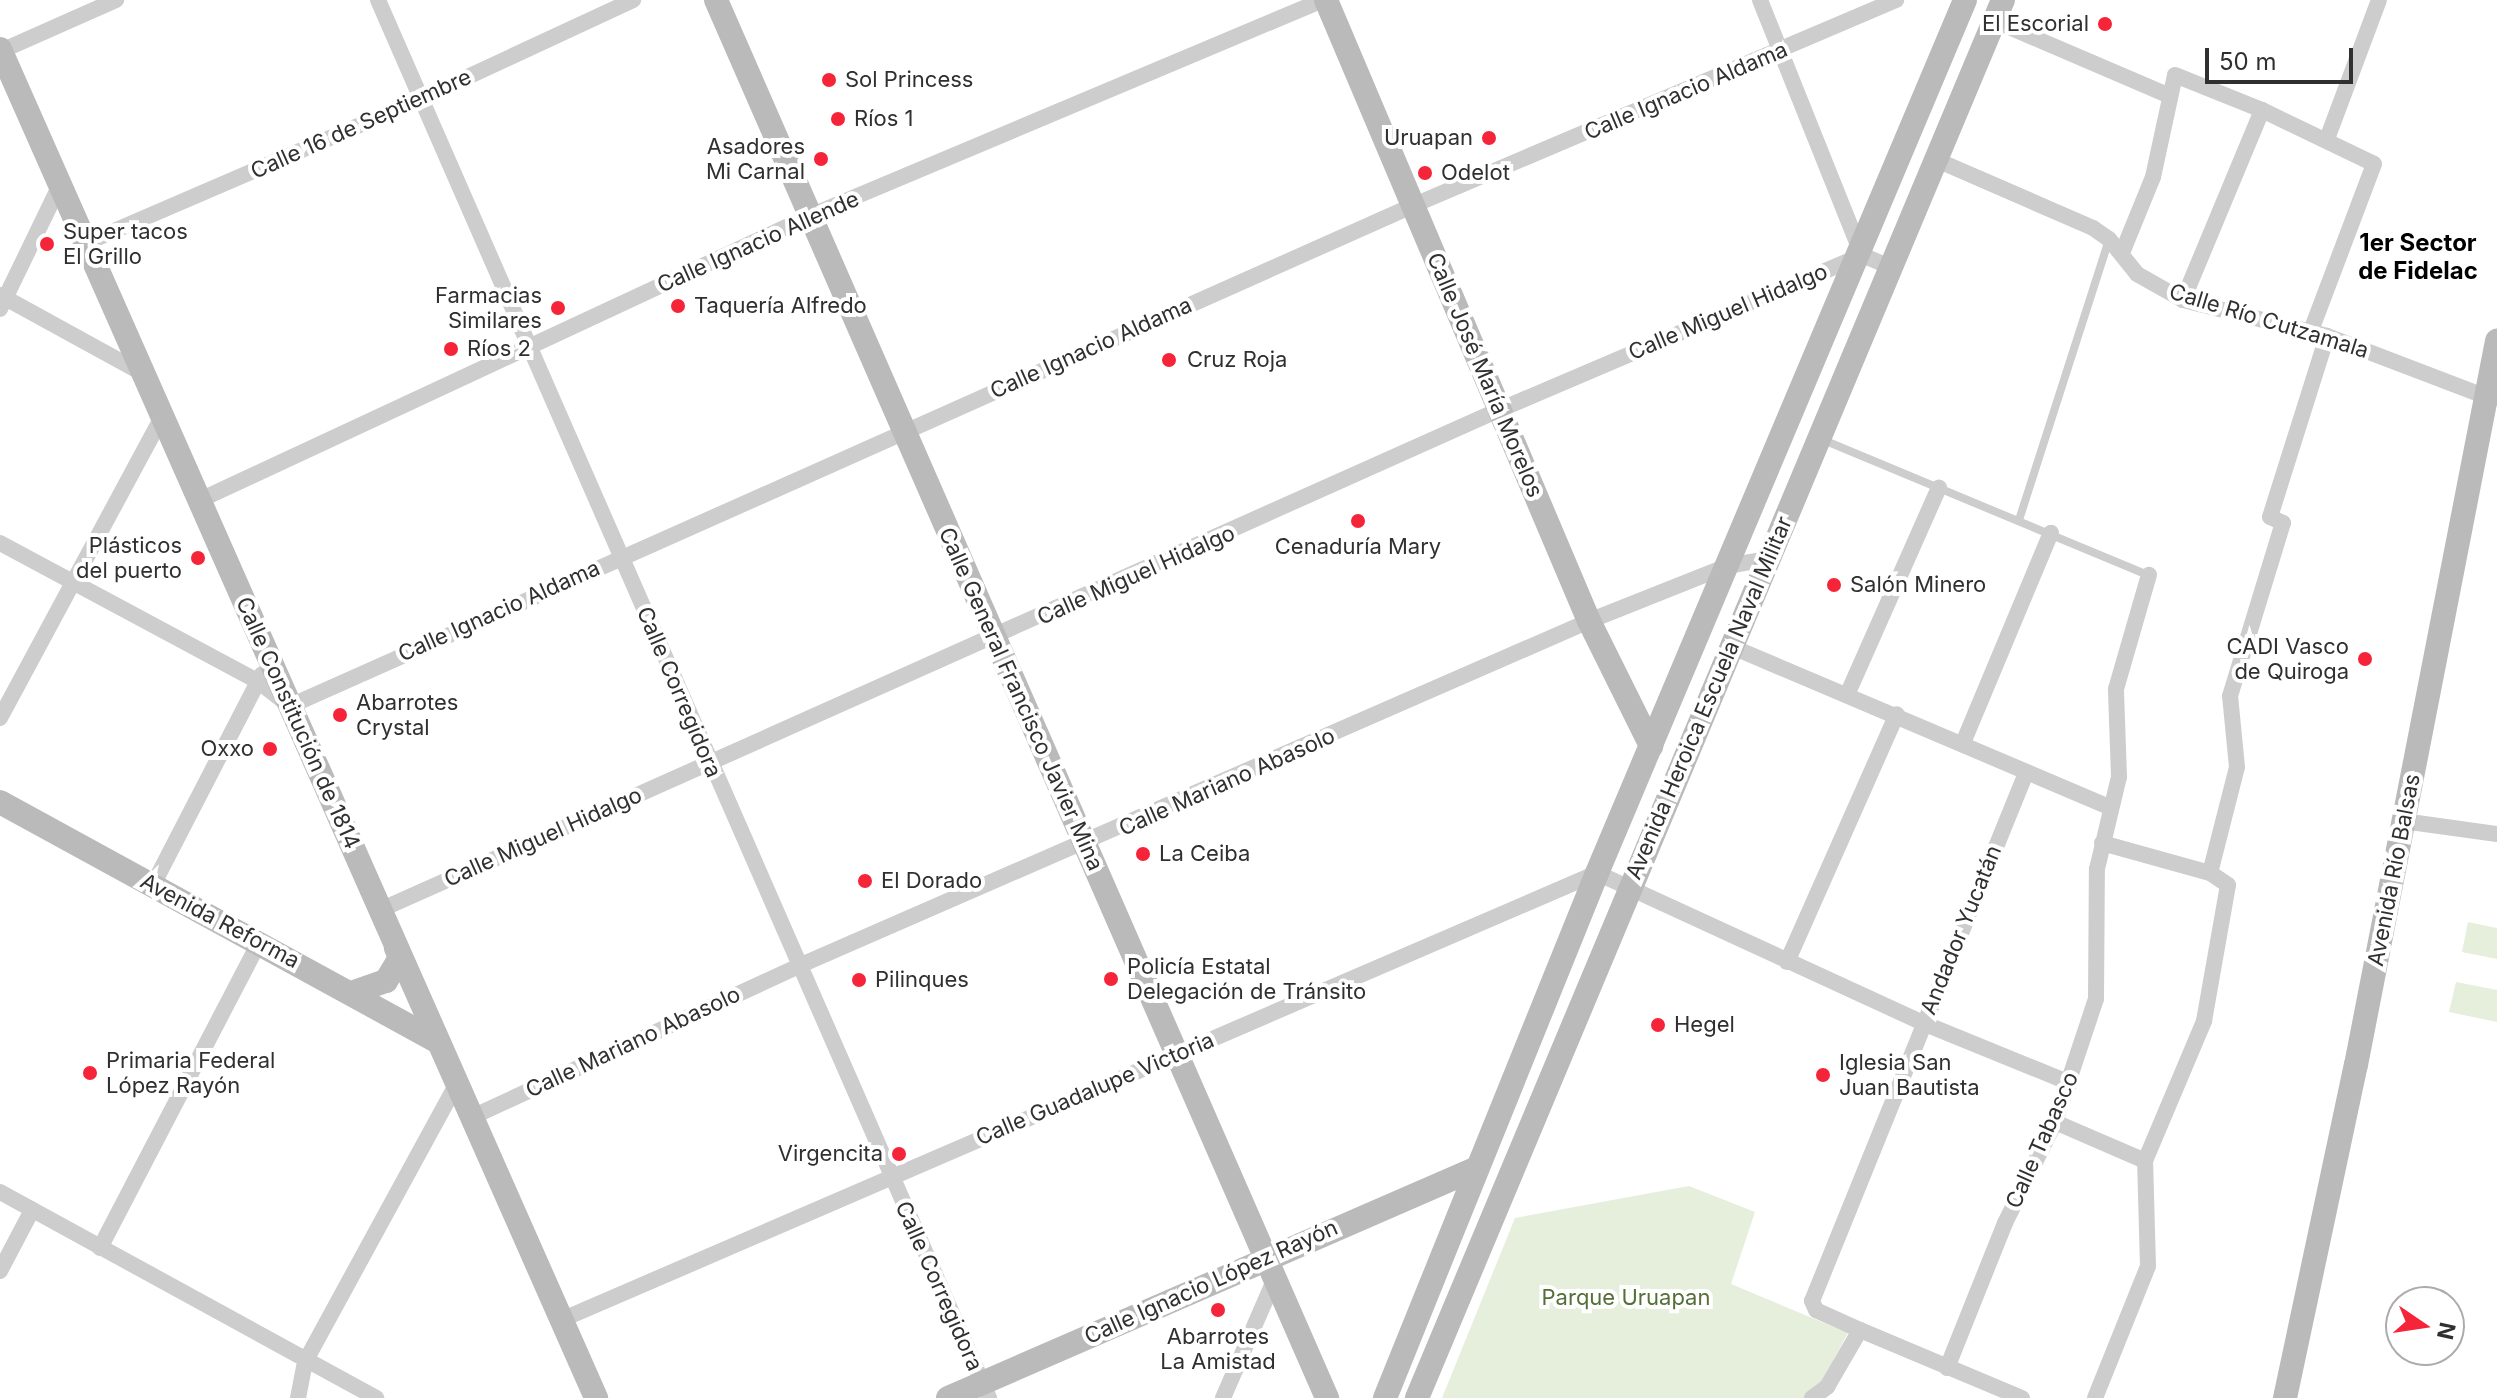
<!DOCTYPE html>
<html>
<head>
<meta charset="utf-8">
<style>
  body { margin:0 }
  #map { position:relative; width:2497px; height:1398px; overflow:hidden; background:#fff; font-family:Inter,sans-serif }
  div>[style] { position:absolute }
  .green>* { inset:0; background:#e6eedc }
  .lane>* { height:8px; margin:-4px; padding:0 4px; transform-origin:4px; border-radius:4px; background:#cdcdcd }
  .street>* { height:16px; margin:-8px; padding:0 8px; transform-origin:8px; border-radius:8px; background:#cdcdcd }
  .secondary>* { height:24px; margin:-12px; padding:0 12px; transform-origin:12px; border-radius:12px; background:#bababa }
  .dots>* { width:22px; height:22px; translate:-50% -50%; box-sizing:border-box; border:4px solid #fff; border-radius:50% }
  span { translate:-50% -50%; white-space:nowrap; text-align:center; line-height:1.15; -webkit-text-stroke:8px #fff; paint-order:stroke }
  .poi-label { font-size:22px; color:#303030 }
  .right { translate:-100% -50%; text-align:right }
  .left { translate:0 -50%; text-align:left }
  .street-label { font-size:22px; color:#303030 }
  .park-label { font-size:22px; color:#547038 }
  .neighbourhood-label { font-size:24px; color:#000; font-weight:700 }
  .north { position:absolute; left:2385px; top:1286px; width:80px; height:80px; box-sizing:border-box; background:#fff; border:2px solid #acacac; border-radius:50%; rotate:103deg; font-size:22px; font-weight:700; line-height:32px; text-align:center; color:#303030 }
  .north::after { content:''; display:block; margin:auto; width:28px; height:36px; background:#f52439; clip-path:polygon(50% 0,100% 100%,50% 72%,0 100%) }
  .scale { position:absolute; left:2205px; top:48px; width:148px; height:36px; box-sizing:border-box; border:4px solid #303030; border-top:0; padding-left:10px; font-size:24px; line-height:28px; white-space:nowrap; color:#303030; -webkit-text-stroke:6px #fff; paint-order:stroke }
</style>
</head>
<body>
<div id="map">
  <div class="green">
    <i style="clip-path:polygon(2468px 922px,2497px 928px,2497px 959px,2462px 952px)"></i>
    <i style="clip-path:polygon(2456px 982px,2497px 990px,2497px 1022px,2449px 1012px)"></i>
    <i style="clip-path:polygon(1689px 1186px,1755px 1212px,1731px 1284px,1848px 1333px,1821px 1383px,1805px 1398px,1442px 1398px,1515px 1218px)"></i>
  </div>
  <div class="lane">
    <i style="left:1821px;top:439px;width:354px;rotate:22.6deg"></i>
    <i style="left:2019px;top:520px;width:294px;rotate:-72.2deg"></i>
  </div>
  <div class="street">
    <i style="left:378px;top:0;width:1526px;rotate:66.39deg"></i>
    <i style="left:1760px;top:0;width:272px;rotate:68.2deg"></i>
    <i style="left:1995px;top:21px;width:190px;rotate:23.2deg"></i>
    <i style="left:1px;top:51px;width:126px;rotate:-23.9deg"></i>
    <i style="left:2327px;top:139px;width:148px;rotate:-69.5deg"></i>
    <i style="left:1939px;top:161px;width:168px;rotate:23.5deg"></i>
    <i style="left:2093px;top:228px;width:19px;rotate:35deg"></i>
    <i style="left:2109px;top:239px;width:45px;rotate:51.3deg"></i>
    <i style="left:2137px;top:274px;width:53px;rotate:29.5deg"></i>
    <i style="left:2183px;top:300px;width:148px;rotate:14deg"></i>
    <i style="left:2327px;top:336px;width:177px;rotate:20.9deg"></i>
    <i style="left:86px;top:243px;width:364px;rotate:-23.3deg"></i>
    <i style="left:420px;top:99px;width:235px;rotate:-24.9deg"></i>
    <i style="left:2122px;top:253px;width:82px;rotate:-67.8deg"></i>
    <i style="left:2153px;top:177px;width:104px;rotate:-77.8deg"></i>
    <i style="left:2175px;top:75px;width:94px;rotate:21.9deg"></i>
    <i style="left:2262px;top:110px;width:124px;rotate:25.7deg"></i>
    <i style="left:2374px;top:164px;width:178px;rotate:110.7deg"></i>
    <i style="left:0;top:295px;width:162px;rotate:28.8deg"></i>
    <i style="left:2183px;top:300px;width:206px;rotate:-67.4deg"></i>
    <i style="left:0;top:309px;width:138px;rotate:-64.2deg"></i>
    <i style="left:200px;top:500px;width:675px;rotate:-24.97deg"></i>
    <i style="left:812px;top:215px;width:554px;rotate:-22.82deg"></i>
    <i style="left:0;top:543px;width:294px;rotate:28.2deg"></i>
    <i style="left:259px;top:682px;width:39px;rotate:38deg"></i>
    <i style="left:290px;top:706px;width:1231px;rotate:-24.02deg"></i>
    <i style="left:1414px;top:205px;width:524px;rotate:-23.04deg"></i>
    <i style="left:1730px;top:646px;width:414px;rotate:23deg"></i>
    <i style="left:1847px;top:695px;width:227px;rotate:-66.1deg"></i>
    <i style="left:0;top:718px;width:342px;rotate:-61.7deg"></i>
    <i style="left:1963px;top:743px;width:228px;rotate:-67.3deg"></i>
    <i style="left:2403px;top:821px;width:95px;rotate:7.9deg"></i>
    <i style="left:2102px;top:843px;width:112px;rotate:15.5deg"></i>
    <i style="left:153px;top:885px;width:237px;rotate:-62.7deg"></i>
    <i style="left:380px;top:910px;width:1226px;rotate:-24.08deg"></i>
    <i style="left:1499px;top:410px;width:395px;rotate:-23.1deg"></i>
    <i style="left:1862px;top:255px;width:34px;rotate:23deg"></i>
    <i style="left:1787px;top:962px;width:271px;rotate:-66.1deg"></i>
    <i style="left:472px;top:1117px;width:362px;rotate:-24.8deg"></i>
    <i style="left:801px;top:965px;width:860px;rotate:-23.58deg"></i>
    <i style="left:1589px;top:621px;width:149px;rotate:-21.7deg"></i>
    <i style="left:1727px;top:566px;width:42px;rotate:-9.7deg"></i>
    <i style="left:2055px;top:1122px;width:98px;rotate:23.4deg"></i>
    <i style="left:0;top:1192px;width:429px;rotate:28.7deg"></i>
    <i style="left:100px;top:1248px;width:344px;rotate:-62.5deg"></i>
    <i style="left:0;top:1271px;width:69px;rotate:-62.3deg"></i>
    <i style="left:561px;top:1320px;width:1128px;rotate:-23.34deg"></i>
    <i style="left:1597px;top:873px;width:359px;rotate:24.7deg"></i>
    <i style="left:1923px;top:1023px;width:159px;rotate:22.2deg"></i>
    <i style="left:1947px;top:1368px;width:156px;rotate:-68.2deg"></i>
    <i style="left:2005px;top:1223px;width:113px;rotate:-63.7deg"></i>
    <i style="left:2055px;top:1122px;width:130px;rotate:-71.6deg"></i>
    <i style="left:2096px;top:999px;width:130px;rotate:-89.6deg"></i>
    <i style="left:2097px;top:869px;width:95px;rotate:-76.6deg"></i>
    <i style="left:2119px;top:777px;width:88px;rotate:-92deg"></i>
    <i style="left:2116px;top:689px;width:119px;rotate:-73.9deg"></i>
    <i style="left:298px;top:1398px;width:37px;rotate:-79deg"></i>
    <i style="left:305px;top:1362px;width:318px;rotate:-61.4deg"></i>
    <i style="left:1223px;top:1398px;width:133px;rotate:-66.5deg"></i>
    <i style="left:1812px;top:1398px;width:19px;rotate:-36deg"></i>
    <i style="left:1827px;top:1387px;width:66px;rotate:-59.9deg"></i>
    <i style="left:2022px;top:1398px;width:176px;rotate:-157.2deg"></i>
    <i style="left:1860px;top:1330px;width:48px;rotate:-155.6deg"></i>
    <i style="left:1816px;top:1310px;width:10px;rotate:-114deg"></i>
    <i style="left:1812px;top:1301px;width:570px;rotate:-67.94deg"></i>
    <i style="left:2095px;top:1398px;width:142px;rotate:-68.1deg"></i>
    <i style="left:2148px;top:1266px;width:105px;rotate:-91.6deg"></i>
    <i style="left:2145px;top:1161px;width:152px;rotate:-67.1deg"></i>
    <i style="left:2204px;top:1021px;width:138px;rotate:-80deg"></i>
    <i style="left:2228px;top:885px;width:22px;rotate:-146deg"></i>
    <i style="left:2210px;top:873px;width:109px;rotate:-75.7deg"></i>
    <i style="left:2237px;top:767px;width:71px;rotate:-95.6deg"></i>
    <i style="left:2230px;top:696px;width:181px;rotate:-73deg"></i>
    <i style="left:2283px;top:523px;width:14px;rotate:-155deg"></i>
    <i style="left:2270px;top:517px;width:190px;rotate:-72.5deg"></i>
  </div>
  <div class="secondary">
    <i style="left:716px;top:0;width:1526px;rotate:66.39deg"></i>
    <i style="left:1326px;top:0;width:674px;rotate:67.05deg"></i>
    <i style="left:1589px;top:621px;width:140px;rotate:63.6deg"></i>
    <i style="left:0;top:49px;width:1475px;rotate:66.16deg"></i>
    <i style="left:0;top:802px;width:499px;rotate:28.7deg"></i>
    <i style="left:351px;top:993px;width:37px;rotate:-19deg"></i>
    <i style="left:386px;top:981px;width:27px;rotate:-59deg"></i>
    <i style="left:400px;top:958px;width:11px;rotate:-112deg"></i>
    <i style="left:948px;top:1398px;width:575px;rotate:-23.49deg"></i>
    <i style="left:1385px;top:1398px;width:566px;rotate:-68.01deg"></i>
    <i style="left:1597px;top:873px;width:947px;rotate:-67.14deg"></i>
    <i style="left:1417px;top:1398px;width:1516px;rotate:-67.26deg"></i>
    <i style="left:2285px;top:1398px;width:340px;rotate:-78deg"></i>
    <i style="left:2356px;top:1065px;width:738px;rotate:-78.98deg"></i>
  </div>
  <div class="dots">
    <i style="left:2105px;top:24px;background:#f52439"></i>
    <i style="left:829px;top:80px;background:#f52439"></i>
    <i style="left:838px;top:119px;background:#f52439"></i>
    <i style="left:1489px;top:138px;background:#f52439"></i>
    <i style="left:821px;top:159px;background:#f52439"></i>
    <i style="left:1425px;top:173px;background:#f52439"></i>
    <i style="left:47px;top:244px;background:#f52439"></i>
    <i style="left:678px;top:306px;background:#f52439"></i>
    <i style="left:558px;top:308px;background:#f52439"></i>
    <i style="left:451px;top:349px;background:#f52439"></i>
    <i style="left:1169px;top:360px;background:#f52439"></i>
    <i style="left:1358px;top:521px;background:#f52439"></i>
    <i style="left:198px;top:558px;background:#f52439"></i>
    <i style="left:1834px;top:585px;background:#f52439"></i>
    <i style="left:2365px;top:659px;background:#f52439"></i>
    <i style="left:340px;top:715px;background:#f52439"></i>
    <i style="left:270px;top:749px;background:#f52439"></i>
    <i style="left:1143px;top:854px;background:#f52439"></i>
    <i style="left:865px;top:881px;background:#f52439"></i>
    <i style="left:1111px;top:979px;background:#f52439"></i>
    <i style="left:859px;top:980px;background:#f52439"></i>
    <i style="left:1658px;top:1025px;background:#f52439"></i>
    <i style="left:90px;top:1073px;background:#f52439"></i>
    <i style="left:1823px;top:1075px;background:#f52439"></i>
    <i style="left:899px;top:1154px;background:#f52439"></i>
    <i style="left:1218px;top:1310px;background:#f52439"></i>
  </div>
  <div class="poi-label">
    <span class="right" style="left:2089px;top:24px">El Escorial</span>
    <span class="left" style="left:845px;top:80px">Sol Princess</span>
    <span class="left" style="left:854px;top:119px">Ríos 1</span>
    <span class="right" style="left:1473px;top:138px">Uruapan</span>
    <span class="right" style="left:805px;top:159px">Asadores<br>Mi Carnal</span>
    <span class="left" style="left:1441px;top:173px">Odelot</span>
    <span class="left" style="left:63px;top:244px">Super tacos<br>El Grillo</span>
    <span class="right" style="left:542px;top:308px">Farmacias<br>Similares</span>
    <span class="left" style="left:694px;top:306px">Taquería Alfredo</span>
    <span class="left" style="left:467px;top:349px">Ríos 2</span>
    <span class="left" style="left:1187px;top:360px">Cruz Roja</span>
    <span class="right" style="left:182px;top:558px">Plásticos<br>del puerto</span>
    <span style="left:1358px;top:547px">Cenaduría Mary</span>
    <span class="left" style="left:1850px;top:585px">Salón Minero</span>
    <span class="right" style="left:2349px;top:659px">CADI Vasco<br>de Quiroga</span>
    <span class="left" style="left:356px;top:715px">Abarrotes<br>Crystal</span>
    <span class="right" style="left:254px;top:749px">Oxxo</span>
    <span class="left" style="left:1159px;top:854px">La Ceiba</span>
    <span class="left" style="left:881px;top:881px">El Dorado</span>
    <span class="left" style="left:1127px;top:979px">Policía Estatal<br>Delegación de Tránsito</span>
    <span class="left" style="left:875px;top:980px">Pilinques</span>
    <span class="left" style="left:1674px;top:1025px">Hegel</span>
    <span class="left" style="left:106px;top:1073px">Primaria Federal<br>López Rayón</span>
    <span class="left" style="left:1839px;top:1075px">Iglesia San<br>Juan Bautista</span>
    <span class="right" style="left:883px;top:1154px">Virgencita</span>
    <span style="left:1218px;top:1349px">Abarrotes<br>La Amistad</span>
  </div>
  <div class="street-label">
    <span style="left:1686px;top:91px;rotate:-23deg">Calle Ignacio Aldama</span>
    <span style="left:361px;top:124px;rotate:-24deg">Calle 16 de Septiembre</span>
    <span style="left:758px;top:242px;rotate:-24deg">Calle Ignacio Allende</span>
    <span style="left:1728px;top:312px;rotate:-23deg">Calle Miguel Hidalgo</span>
    <span style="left:2269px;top:321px;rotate:17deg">Calle Río Cutzamala</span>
    <span style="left:1091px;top:348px;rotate:-24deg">Calle Ignacio Aldama</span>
    <span style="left:1485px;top:375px;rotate:67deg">Calle José María Morelos</span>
    <span style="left:1136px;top:575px;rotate:-24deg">Calle Miguel Hidalgo</span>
    <span style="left:499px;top:611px;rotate:-24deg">Calle Ignacio Aldama</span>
    <span style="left:679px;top:692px;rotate:67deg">Calle Corregidora</span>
    <span style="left:1709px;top:698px;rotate:-67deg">Avenida Heroica Escuela Naval Militar</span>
    <span style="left:1021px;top:699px;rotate:66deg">Calle General Francisco Javier Mina</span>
    <span style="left:298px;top:723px;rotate:66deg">Calle Constitución de 1814</span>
    <span style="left:1227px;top:782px;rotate:-24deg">Calle Mariano Abasolo</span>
    <span style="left:543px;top:837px;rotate:-24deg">Calle Miguel Hidalgo</span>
    <span style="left:2394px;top:870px;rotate:-79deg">Avenida Río Balsas</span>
    <span style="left:220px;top:921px;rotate:28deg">Avenida Reforma</span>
    <span style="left:1961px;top:930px;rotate:-68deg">Andador Yucatán</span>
    <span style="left:633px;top:1042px;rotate:-25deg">Calle Mariano Abasolo</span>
    <span style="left:1095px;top:1089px;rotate:-23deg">Calle Guadalupe Victoria</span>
    <span style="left:2042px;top:1140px;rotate:-66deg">Calle Tabasco</span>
    <span style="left:1211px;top:1282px;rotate:-24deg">Calle Ignacio López Rayón</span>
    <span style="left:939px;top:1286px;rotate:66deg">Calle Corregidora</span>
  </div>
  <div class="park-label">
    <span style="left:1626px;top:1298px">Parque Uruapan</span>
  </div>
  <div class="neighbourhood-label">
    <span style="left:2418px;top:257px">1er Sector<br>de Fidelac</span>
  </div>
  <div class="north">N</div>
  <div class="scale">50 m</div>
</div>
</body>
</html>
